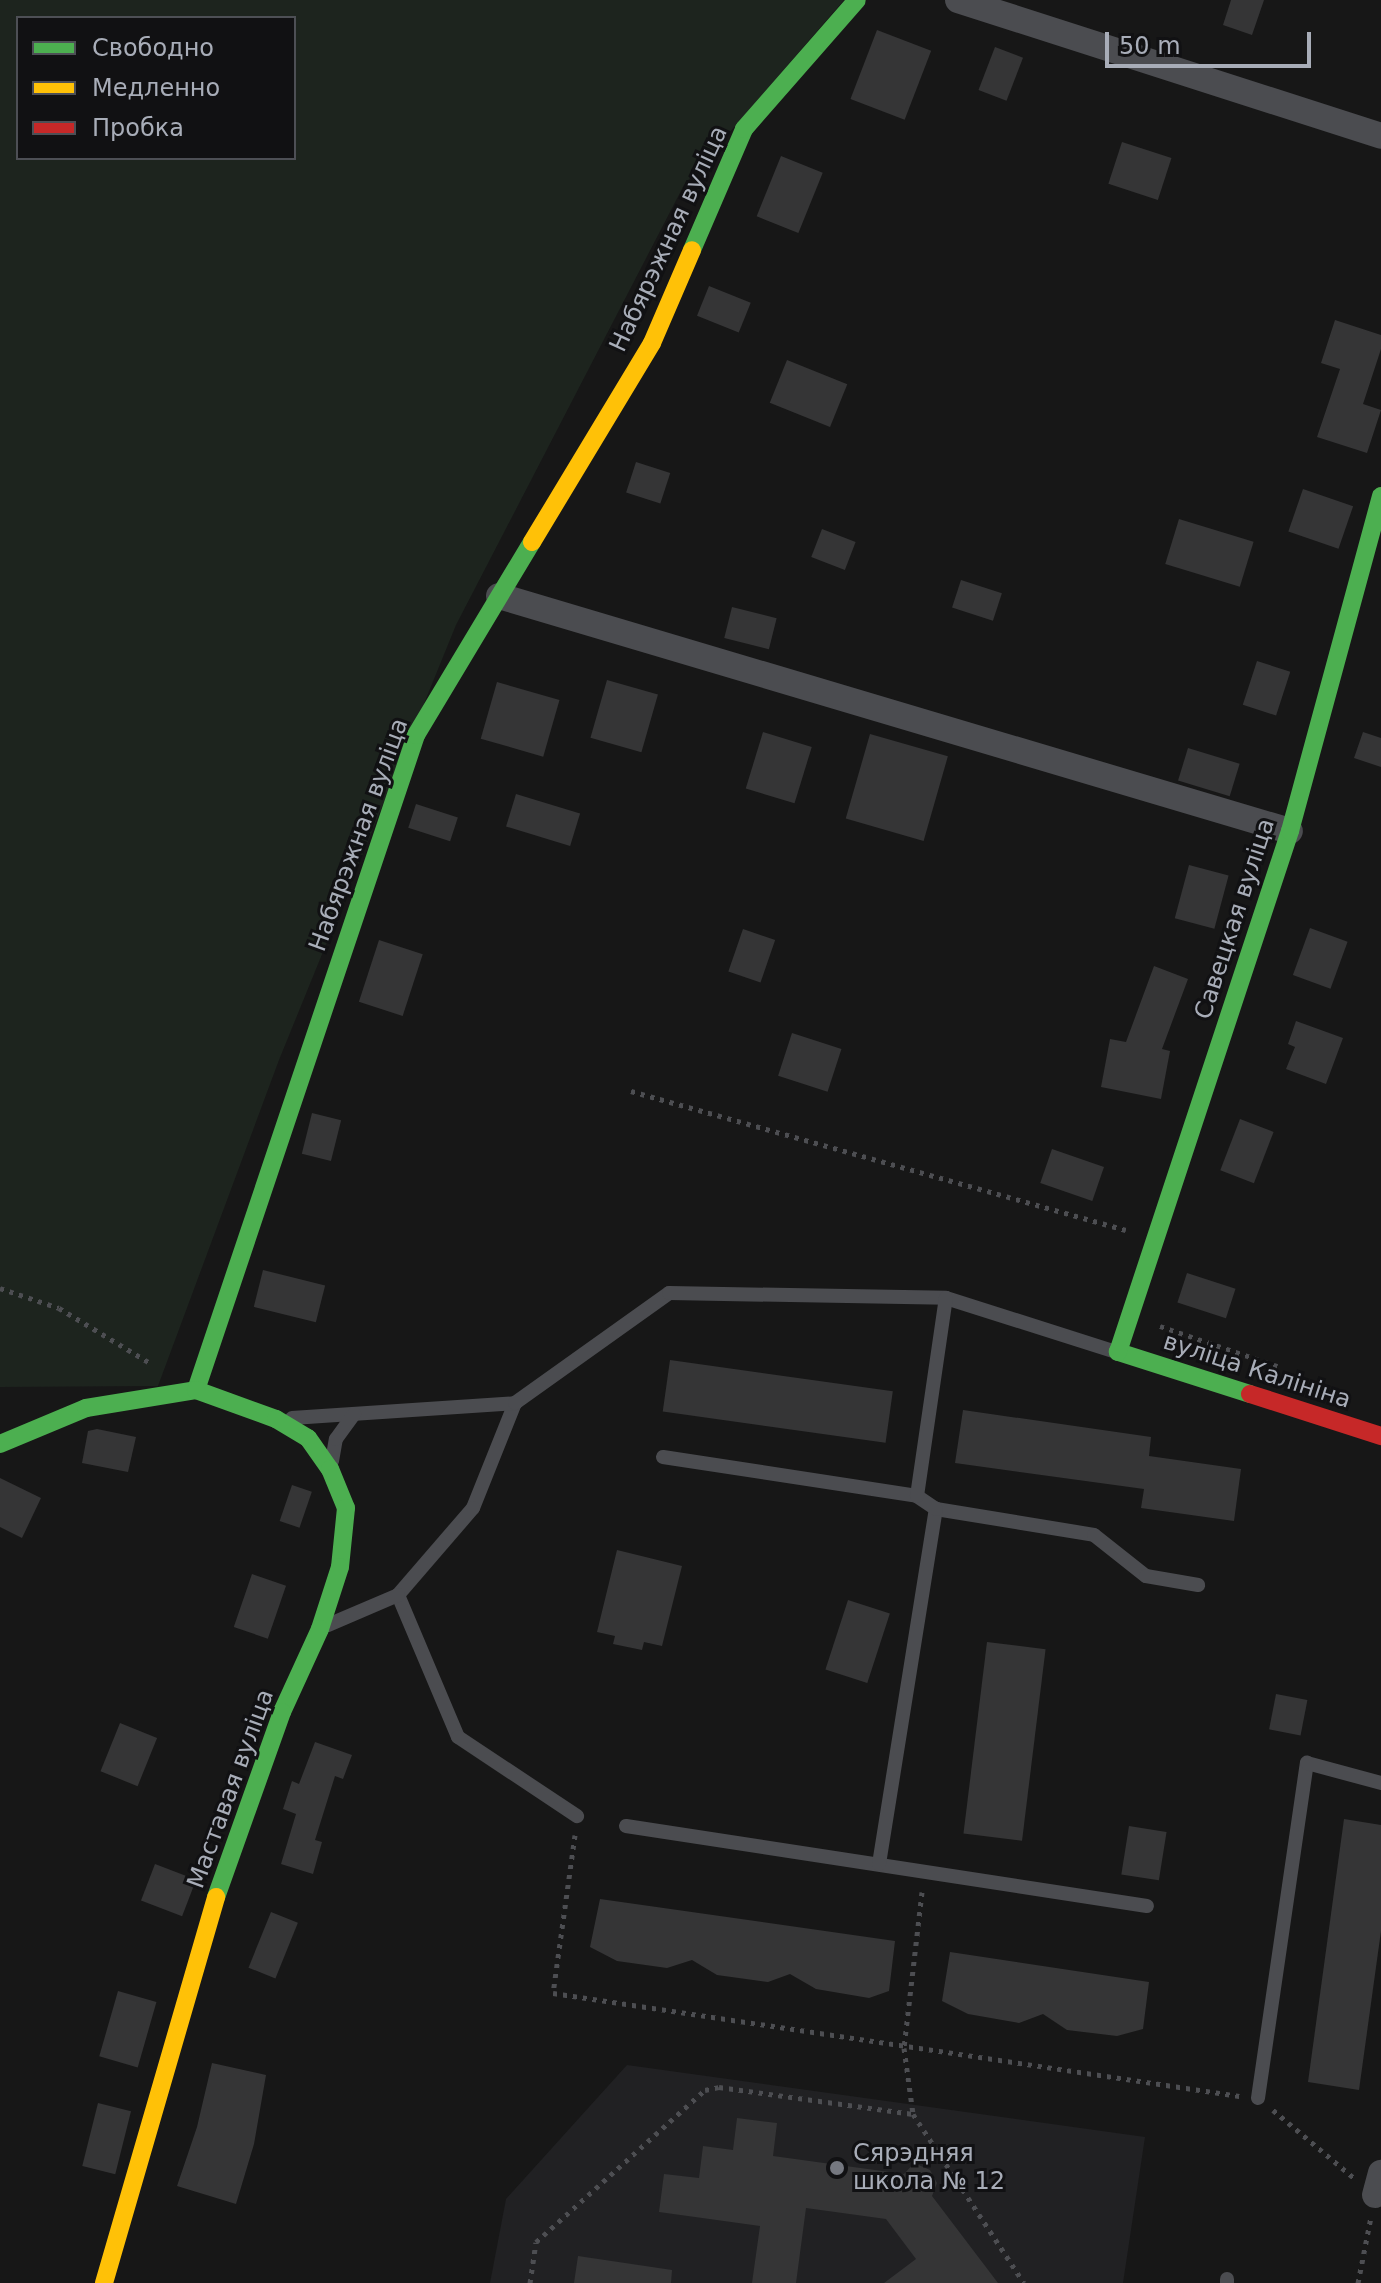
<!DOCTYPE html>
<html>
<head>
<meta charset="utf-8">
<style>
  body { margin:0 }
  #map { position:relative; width:1381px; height:2283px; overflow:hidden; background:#171717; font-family:"DejaVu Sans",sans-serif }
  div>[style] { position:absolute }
  .built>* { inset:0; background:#212123 }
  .green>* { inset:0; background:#1d241e }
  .building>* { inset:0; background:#353536; transform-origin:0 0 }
  .path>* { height:5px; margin-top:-2.5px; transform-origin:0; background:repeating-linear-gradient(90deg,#4d4e52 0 4px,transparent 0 10px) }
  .lane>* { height:14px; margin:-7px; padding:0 7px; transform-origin:7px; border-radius:7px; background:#4b4c50 }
  .street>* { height:26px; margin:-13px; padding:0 13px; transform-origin:13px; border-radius:13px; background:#4b4c50 }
  .fast>* { height:18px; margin:-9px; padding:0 9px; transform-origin:9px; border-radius:9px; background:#4caf50 }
  .slow>* { height:18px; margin:-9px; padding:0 9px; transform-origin:9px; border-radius:9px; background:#ffc107 }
  .jam>* { height:18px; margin:-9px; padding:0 9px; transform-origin:9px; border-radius:9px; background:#c62828 }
  .dots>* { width:22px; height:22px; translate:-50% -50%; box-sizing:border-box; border:4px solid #111113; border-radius:50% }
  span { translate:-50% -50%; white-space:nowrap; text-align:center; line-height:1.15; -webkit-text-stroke:6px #111113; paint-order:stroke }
  .street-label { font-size:24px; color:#a8adb8 }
  .poi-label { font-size:24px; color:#a8adb8 }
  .left { translate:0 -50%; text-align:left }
  .legend { position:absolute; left:16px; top:16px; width:280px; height:144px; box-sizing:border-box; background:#111113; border:2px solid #4d4f55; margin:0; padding:10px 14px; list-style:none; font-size:24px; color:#a8adb8 }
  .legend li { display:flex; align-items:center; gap:16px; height:40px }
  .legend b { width:40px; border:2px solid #4d4f55 }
  .scale { position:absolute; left:1105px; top:32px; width:206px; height:36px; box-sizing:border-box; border:4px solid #a8adb8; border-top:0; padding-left:10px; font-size:24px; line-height:28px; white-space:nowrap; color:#a8adb8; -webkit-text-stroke:6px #111113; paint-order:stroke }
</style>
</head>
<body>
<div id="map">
  <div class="built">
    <i style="clip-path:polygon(627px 2065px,1145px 2137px,1123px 2283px,490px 2283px,506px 2199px)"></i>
  </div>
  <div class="green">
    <i style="clip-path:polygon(evenodd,0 0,844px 0,684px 185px,456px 625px,279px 1060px,158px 1386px,0 1387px,0 0,18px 18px,294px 18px,294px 158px,18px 158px,18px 18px)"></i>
  </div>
  <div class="building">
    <i style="clip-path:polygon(1231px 0,1264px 0,1252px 35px,1223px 25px)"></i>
    <i style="left:877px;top:30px;width:58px;height:74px;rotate:21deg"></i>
    <i style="left:995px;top:47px;width:30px;height:46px;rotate:21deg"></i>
    <i style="left:1122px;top:142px;width:52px;height:44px;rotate:18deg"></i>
    <i style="left:781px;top:156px;width:45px;height:65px;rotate:22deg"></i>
    <i style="left:709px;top:286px;width:45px;height:32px;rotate:22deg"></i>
    <i style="clip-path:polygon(1335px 320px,1381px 335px,1381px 349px,1363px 404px,1381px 410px,1367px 453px,1317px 437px,1340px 369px,1321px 363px)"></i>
    <i style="left:787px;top:360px;width:65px;height:46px;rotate:22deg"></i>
    <i style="left:636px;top:462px;width:36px;height:32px;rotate:18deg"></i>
    <i style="left:1303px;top:489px;width:53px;height:45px;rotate:19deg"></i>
    <i style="left:1179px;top:519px;width:78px;height:47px;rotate:17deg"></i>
    <i style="left:822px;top:529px;width:36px;height:30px;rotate:21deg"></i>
    <i style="left:961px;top:580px;width:43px;height:29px;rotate:18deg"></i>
    <i style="left:732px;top:607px;width:46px;height:32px;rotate:14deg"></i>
    <i style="left:1257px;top:661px;width:35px;height:46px;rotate:18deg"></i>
    <i style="left:607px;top:680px;width:53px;height:60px;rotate:16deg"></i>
    <i style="left:497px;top:682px;width:65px;height:59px;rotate:16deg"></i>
    <i style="left:763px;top:732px;width:51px;height:59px;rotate:17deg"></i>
    <i style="clip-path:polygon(1363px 732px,1381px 738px,1381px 767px,1354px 758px)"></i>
    <i style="left:870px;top:734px;width:81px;height:88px;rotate:16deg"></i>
    <i style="left:1188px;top:748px;width:54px;height:34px;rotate:17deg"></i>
    <i style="left:516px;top:794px;width:67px;height:34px;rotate:17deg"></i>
    <i style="left:416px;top:804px;width:44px;height:25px;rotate:18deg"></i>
    <i style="left:1189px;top:865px;width:41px;height:55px;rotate:15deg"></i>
    <i style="left:1310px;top:928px;width:40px;height:50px;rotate:20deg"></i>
    <i style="left:743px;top:929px;width:34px;height:45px;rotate:19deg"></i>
    <i style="left:379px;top:940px;width:46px;height:65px;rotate:18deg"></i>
    <i style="clip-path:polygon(1154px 966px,1188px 979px,1162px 1049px,1170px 1051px,1161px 1099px,1101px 1087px,1110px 1039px,1126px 1042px)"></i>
    <i style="clip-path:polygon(1296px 1021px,1343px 1038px,1326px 1084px,1286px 1069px,1295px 1047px,1288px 1044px)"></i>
    <i style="left:792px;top:1033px;width:52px;height:45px;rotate:18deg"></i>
    <i style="left:312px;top:1113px;width:30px;height:42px;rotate:14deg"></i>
    <i style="left:1240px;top:1119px;width:36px;height:55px;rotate:21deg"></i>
    <i style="left:1052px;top:1149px;width:55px;height:36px;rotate:19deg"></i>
    <i style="left:263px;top:1270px;width:64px;height:38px;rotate:14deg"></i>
    <i style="left:1187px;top:1273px;width:51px;height:31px;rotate:18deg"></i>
    <i style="left:670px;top:1360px;width:225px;height:52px;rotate:8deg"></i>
    <i style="clip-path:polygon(963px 1410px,1151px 1437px,1149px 1456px,1241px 1469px,1234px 1521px,1141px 1508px,1144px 1489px,955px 1463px)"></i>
    <i style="clip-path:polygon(97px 1429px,136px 1437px,128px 1472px,82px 1463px,88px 1431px)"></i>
    <i style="clip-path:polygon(0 1478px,41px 1498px,22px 1538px,0 1527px)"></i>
    <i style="left:292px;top:1485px;width:21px;height:38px;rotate:19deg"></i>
    <i style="clip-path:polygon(617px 1550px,682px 1566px,662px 1646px,644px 1642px,642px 1650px,613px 1644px,615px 1636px,597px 1632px)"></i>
    <i style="left:252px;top:1574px;width:36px;height:56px;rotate:19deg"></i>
    <i style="left:848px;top:1600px;width:44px;height:73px;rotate:18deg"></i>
    <i style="left:987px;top:1642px;width:59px;height:193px;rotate:7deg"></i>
    <i style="left:1276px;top:1694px;width:32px;height:36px;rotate:11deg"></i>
    <i style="left:120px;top:1723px;width:40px;height:52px;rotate:22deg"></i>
    <i style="clip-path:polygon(315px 1742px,352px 1755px,343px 1779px,335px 1776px,315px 1840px,322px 1842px,313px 1874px,281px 1864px,296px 1814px,283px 1809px,292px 1781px,299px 1784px)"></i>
    <i style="clip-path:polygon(1344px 1819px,1381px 1825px,1381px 1931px,1359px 2090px,1308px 2082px)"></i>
    <i style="left:1129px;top:1826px;width:38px;height:49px;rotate:9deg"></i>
    <i style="left:155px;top:1864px;width:44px;height:39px;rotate:21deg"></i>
    <i style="clip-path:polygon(600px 1899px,895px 1941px,889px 1991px,869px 1998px,816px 1989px,790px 1974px,768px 1982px,717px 1975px,692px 1960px,667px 1968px,617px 1961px,590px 1947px)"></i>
    <i style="left:271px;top:1912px;width:29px;height:60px;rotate:22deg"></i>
    <i style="clip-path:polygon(950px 1952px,1149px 1982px,1143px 2029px,1117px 2036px,1067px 2030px,1043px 2014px,1019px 2023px,968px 2014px,942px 2001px)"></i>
    <i style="left:118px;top:1991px;width:40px;height:68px;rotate:16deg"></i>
    <i style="clip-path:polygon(212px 2063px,266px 2075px,254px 2144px,236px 2204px,177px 2186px,197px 2127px)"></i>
    <i style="left:98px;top:2103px;width:34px;height:65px;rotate:14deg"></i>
    <i style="clip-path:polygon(737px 2118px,777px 2123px,773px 2156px,904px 2174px,914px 2163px,930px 2170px,937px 2183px,932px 2196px,998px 2283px,884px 2283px,916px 2259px,886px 2219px,806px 2208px,796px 2283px,752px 2283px,760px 2226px,659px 2212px,664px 2174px,699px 2178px,703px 2146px,733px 2150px)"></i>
    <i style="clip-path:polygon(578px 2256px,672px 2270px,671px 2283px,574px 2283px)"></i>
  </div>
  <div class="path">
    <i style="left:631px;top:1091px;width:514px;rotate:15.69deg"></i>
    <i style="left:0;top:1288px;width:62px;rotate:18.7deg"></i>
    <i style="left:59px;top:1308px;width:109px;rotate:31.1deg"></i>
    <i style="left:1160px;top:1326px;width:124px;rotate:18.9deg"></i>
    <i style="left:575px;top:1835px;width:160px;rotate:97.9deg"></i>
    <i style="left:553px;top:1993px;width:694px;rotate:8.54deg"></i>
    <i style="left:922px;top:1892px;width:157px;rotate:96.6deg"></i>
    <i style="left:904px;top:2048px;width:67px;rotate:82.2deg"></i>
    <i style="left:913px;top:2114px;width:202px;rotate:56.7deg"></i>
    <i style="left:1273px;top:2110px;width:106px;rotate:40deg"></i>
    <i style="left:530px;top:2283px;width:41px;rotate:-81.7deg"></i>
    <i style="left:536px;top:2242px;width:227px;rotate:-42deg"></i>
    <i style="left:705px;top:2090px;width:14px;rotate:-12deg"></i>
    <i style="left:719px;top:2087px;width:196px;rotate:7.9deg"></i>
    <i style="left:1358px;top:2283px;width:67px;rotate:-78.9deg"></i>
  </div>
  <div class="lane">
    <i style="left:515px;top:1403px;width:113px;rotate:111.8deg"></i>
    <i style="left:473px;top:1508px;width:115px;rotate:130.8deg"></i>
    <i style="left:398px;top:1595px;width:154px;rotate:67.1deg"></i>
    <i style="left:458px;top:1737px;width:143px;rotate:33.6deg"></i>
    <i style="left:292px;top:1418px;width:224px;rotate:-3.8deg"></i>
    <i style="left:515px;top:1403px;width:189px;rotate:-35.5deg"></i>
    <i style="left:669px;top:1293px;width:277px;rotate:1deg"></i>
    <i style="left:946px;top:1298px;width:178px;rotate:17.6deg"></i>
    <i style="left:663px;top:1457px;width:257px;rotate:8.7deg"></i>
    <i style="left:332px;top:1461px;width:22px;rotate:-80deg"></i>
    <i style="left:336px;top:1439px;width:31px;rotate:-54deg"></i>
    <i style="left:936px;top:1509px;width:160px;rotate:9.3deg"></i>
    <i style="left:1094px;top:1535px;width:66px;rotate:38.3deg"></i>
    <i style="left:1146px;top:1576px;width:53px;rotate:9.8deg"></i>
    <i style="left:328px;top:1625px;width:76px;rotate:-23.2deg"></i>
    <i style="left:626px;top:1826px;width:527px;rotate:8.73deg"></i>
    <i style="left:879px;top:1864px;width:360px;rotate:-80.9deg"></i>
    <i style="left:936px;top:1509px;width:23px;rotate:-146deg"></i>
    <i style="left:917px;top:1496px;width:200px;rotate:-81.7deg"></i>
    <i style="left:1258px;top:2098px;width:339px;rotate:-81.7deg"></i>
    <i style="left:1307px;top:1763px;width:77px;rotate:15.1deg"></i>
    <i style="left:1227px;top:2283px;width:4px;rotate:-90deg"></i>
  </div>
  <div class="street">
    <i style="left:958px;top:0;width:444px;rotate:17.8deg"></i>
    <i style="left:499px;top:596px;width:825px;rotate:16.55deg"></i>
    <i style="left:1375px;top:2195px;width:23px;rotate:-75deg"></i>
  </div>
  <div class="fast">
    <i style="left:692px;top:250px;width:132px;rotate:-66.7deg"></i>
    <i style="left:744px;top:129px;width:171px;rotate:-48.8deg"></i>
    <i style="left:196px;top:1390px;width:691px;rotate:-71.43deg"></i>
    <i style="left:416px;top:735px;width:225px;rotate:-59deg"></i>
    <i style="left:1250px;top:1394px;width:139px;rotate:-162.3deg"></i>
    <i style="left:1118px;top:1352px;width:549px;rotate:-71.73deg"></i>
    <i style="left:1290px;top:831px;width:347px;rotate:-74.8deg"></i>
    <i style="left:0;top:1444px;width:93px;rotate:-22.7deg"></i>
    <i style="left:86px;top:1408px;width:111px;rotate:-9.3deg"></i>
    <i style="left:196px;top:1390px;width:85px;rotate:19.9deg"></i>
    <i style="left:276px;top:1419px;width:37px;rotate:31deg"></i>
    <i style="left:308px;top:1438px;width:38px;rotate:55deg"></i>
    <i style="left:330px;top:1469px;width:42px;rotate:67.7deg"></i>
    <i style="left:346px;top:1508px;width:59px;rotate:95.8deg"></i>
    <i style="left:340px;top:1567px;width:65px;rotate:107.9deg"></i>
    <i style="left:320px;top:1629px;width:91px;rotate:114.6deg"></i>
    <i style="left:282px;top:1712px;width:196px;rotate:109.6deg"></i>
  </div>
  <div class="slow">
    <i style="left:532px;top:542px;width:232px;rotate:-58.9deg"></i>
    <i style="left:652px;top:343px;width:101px;rotate:-66.7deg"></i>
    <i style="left:104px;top:2283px;width:402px;rotate:-73.8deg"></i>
  </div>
  <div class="jam">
    <i style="left:1250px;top:1394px;width:138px;rotate:17.8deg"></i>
  </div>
  <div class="dots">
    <i style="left:837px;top:2168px;background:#757880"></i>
  </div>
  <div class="street-label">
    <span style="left:669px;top:239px;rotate:-65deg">Набярэжная вуліца</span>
    <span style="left:359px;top:835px;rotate:-70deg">Набярэжная вуліца</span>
    <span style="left:1235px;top:919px;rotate:-72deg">Савецкая вуліца</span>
    <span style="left:1257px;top:1371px;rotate:18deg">вуліца Калініна</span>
    <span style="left:231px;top:1789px;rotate:-70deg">Маставая вуліца</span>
  </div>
  <div class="poi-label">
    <span class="left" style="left:853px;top:2168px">Сярэдняя<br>школа № 12</span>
  </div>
  <ul class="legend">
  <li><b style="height:10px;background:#4caf50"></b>Свободно</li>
  <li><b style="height:10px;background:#ffc107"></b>Медленно</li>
  <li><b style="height:10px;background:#c62828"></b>Пробка</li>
  </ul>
  <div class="scale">50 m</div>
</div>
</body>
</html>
